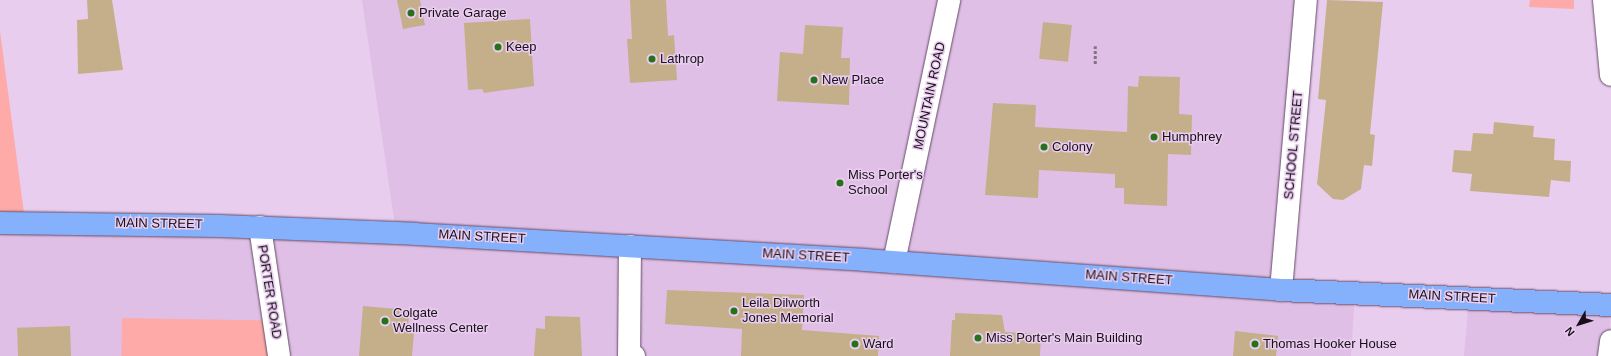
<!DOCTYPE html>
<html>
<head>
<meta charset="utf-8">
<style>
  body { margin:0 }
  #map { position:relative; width:1611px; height:356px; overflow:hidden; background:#e9cdee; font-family:Arial,sans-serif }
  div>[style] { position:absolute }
  .built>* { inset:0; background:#e0bfe6 }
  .green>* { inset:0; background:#fdaaa8; transform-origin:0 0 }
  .building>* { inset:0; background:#c4af8a; transform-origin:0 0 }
  .path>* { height:2.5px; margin-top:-1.25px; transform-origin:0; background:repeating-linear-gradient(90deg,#847188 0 3px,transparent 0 5px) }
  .roads { filter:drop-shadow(0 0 1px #634b67) drop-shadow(0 0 1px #634b67) }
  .street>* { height:22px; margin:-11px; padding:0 11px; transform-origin:11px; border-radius:11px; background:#fff }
  .highway>* { height:22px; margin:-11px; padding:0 11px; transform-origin:11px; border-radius:11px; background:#84b0fc }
  .dots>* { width:11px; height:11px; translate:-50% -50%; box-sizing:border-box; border:2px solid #e9cdee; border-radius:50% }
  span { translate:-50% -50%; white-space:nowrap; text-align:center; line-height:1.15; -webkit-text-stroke:3px #e9cdee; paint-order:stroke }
  .poi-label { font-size:13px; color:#180f1a }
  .left { translate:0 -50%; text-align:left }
  .street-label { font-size:13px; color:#180f1a }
  .north { position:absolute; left:1559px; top:304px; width:40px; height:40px; -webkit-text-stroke:3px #e9cdee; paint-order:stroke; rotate:231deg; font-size:11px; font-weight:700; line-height:16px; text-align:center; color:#180f1a }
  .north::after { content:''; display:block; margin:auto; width:14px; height:18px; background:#180f1a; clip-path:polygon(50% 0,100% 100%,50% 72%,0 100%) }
</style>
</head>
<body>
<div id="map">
  <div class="built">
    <i style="clip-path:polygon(362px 0,1306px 0,1281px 289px,1355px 293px,1351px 356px,0 356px,0 223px,396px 233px)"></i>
    <i style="clip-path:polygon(1469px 298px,1611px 305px,1609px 356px,1464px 356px)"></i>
  </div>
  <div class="green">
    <i style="clip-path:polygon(1530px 0,1574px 0,1574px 9px,1529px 7px)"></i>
    <i style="clip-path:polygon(0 31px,25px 221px,0 223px)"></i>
    <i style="left:122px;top:318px;width:152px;height:38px;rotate:1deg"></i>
  </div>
  <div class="building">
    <i style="clip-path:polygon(87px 0,112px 0,123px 70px,78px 74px,77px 20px,88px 19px)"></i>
    <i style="clip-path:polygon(397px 0,420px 0,425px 25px,403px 29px)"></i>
    <i style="clip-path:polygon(630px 0,666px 0,668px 36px,674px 35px,677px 80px,630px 83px,627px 39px,632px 39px)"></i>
    <i style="clip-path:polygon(1327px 0,1383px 2px,1370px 134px,1375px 135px,1372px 166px,1364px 165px,1361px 189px,1343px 200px,1333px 199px,1317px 184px,1326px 100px,1318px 99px)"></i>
    <i style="clip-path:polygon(530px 19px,534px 86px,484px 93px,482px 89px,468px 90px,464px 23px)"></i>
    <i style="left:1043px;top:22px;width:29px;height:37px;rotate:6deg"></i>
    <i style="clip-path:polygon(805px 25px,843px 27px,841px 58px,850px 58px,849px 105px,777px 101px,780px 52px,803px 54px)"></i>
    <i style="clip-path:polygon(1139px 76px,1180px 77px,1179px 114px,1192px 115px,1191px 155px,1168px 154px,1167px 206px,1124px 204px,1124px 188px,1115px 188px,1115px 174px,1039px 170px,1038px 198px,985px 195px,993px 103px,1036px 105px,1035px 127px,1127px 132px,1128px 86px,1138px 87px)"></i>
    <i style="clip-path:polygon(1494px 122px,1534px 126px,1533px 137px,1555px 139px,1554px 160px,1571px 161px,1570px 182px,1551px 180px,1549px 197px,1470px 191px,1472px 174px,1452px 172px,1454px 150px,1471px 151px,1473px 133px,1493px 134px)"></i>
    <i style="clip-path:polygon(667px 290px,804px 295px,802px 330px,879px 336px,878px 356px,741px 356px,742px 329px,665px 324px)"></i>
    <i style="clip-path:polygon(363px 306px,409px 310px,408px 333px,414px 333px,412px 356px,359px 356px)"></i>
    <i style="clip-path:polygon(955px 313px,1002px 315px,1005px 332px,1041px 334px,1040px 356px,950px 356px,952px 320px,955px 320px)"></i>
    <i style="clip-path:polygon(545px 316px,580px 317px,582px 356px,534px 356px,536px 328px,545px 329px)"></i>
    <i style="left:70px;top:326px;width:30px;height:53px;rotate:88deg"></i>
    <i style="clip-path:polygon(1235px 331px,1278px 336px,1276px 356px,1233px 356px)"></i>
  </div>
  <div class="path">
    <i style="left:1095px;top:64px;width:18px;rotate:-90deg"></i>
  </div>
  <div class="roads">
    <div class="street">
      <i style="left:1604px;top:0;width:75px;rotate:84.7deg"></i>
      <i style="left:260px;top:227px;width:130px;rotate:81.6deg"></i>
      <i style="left:630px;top:246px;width:109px;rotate:90.5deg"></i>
      <i style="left:629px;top:355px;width:5px;rotate:11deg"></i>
      <i style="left:894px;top:262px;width:268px;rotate:-78.1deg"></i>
      <i style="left:1281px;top:290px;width:291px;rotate:-85.1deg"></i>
      <i style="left:1609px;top:356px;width:15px;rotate:-82deg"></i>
    </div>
    <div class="highway">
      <i style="left:0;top:223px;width:220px;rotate:0.8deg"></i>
      <i style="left:220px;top:226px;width:195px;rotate:2.3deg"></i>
      <i style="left:415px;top:234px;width:451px;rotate:3.3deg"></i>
      <i style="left:865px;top:260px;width:417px;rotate:4.1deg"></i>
      <i style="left:1281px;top:290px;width:330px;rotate:2.6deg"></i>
    </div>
  </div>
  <div class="dots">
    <i style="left:411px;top:13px;background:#257218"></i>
    <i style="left:498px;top:47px;background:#257218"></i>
    <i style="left:652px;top:59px;background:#257218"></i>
    <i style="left:814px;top:80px;background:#257218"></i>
    <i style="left:1154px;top:137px;background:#257218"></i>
    <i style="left:1044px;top:147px;background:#257218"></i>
    <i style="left:840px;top:183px;background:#257218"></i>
    <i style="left:734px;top:311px;background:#257218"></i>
    <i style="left:385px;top:321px;background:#257218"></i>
    <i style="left:978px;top:338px;background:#257218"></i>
    <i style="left:855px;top:344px;background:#257218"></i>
    <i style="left:1255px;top:344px;background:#257218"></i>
  </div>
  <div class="poi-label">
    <span class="left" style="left:419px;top:13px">Private Garage</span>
    <span class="left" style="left:506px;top:47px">Keep</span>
    <span class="left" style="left:660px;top:59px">Lathrop</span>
    <span class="left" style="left:822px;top:80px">New Place</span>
    <span class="left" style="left:1162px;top:137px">Humphrey</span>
    <span class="left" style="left:1052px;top:147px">Colony</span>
    <span class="left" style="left:848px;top:183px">Miss Porter's<br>School</span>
    <span class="left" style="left:742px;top:311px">Leila Dilworth<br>Jones Memorial</span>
    <span class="left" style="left:393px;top:321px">Colgate<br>Wellness Center</span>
    <span class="left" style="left:986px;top:338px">Miss Porter's Main Building</span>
    <span class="left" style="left:863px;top:344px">Ward</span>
    <span class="left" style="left:1263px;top:344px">Thomas Hooker House</span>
  </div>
  <div class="street-label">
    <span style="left:930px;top:96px;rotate:-78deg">MOUNTAIN ROAD</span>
    <span style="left:1294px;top:145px;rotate:-85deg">SCHOOL STREET</span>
    <span style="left:159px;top:224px;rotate:1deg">MAIN STREET</span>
    <span style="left:482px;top:237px;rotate:3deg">MAIN STREET</span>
    <span style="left:806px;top:256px;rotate:3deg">MAIN STREET</span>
    <span style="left:1129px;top:278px;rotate:4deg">MAIN STREET</span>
    <span style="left:269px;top:292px;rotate:81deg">PORTER ROAD</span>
    <span style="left:1452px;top:297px;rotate:3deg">MAIN STREET</span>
  </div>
  <div class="north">N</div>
</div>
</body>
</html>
